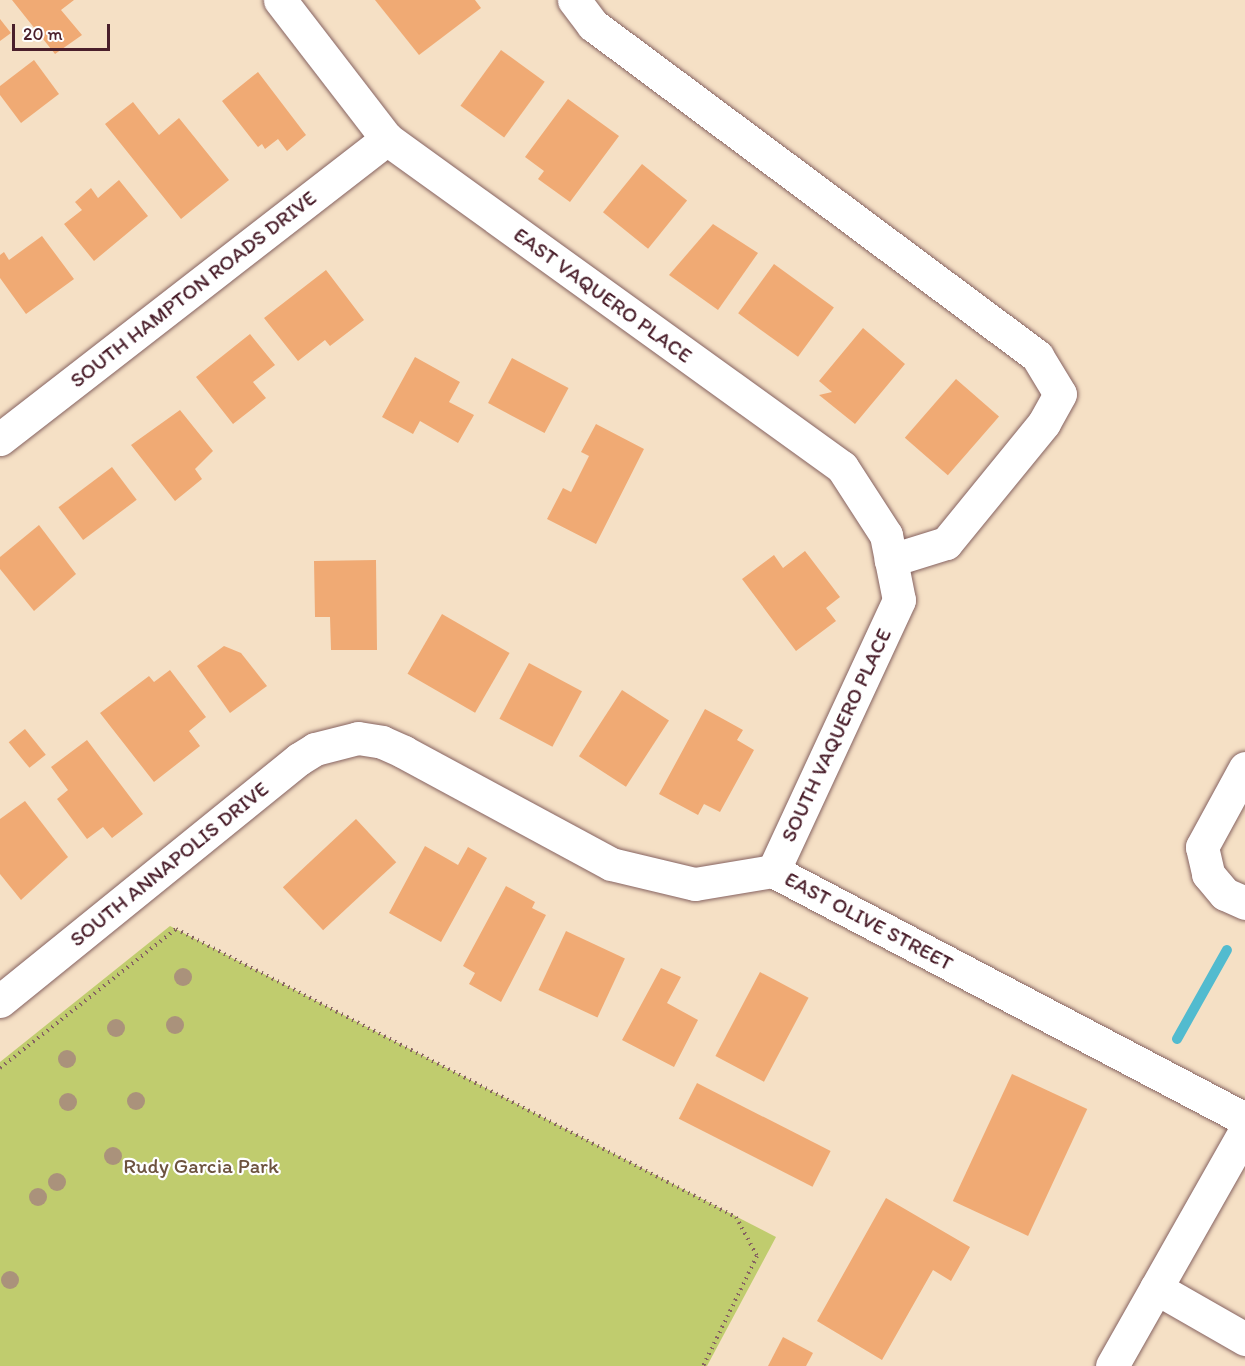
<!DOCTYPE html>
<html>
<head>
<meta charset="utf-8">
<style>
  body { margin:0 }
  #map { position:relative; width:1245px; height:1366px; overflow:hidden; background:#f5e0c5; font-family:Itim,sans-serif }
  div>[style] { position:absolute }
  .green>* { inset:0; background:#c0cc6e }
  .stream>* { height:10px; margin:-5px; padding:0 5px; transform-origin:5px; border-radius:5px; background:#52bbcf }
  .building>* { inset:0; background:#f0aa74; transform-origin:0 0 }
  .path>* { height:4px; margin-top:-2px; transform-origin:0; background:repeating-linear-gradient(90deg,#866361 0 1.5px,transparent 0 6px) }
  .roads { filter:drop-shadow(0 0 2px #866361) drop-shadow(0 0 2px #866361) }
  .minor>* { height:33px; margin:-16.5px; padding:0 16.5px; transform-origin:16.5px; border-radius:16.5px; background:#fff }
  .major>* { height:33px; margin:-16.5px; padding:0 16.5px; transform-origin:16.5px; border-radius:16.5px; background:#fff }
  .trees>* { width:18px; height:18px; margin:-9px; border-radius:50%; background:#aa927b }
  span { translate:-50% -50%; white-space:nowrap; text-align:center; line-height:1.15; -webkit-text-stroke:4.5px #fff; paint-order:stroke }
  .street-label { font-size:21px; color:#4a1f2b }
  .park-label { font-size:21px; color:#6d533f }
  .scale { position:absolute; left:12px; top:24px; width:98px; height:27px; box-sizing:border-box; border:3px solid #4a1f2b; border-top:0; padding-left:8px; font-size:18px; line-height:21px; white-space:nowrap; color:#4a1f2b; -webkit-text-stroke:4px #fff; paint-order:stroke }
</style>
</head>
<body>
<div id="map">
  <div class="green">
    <i style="clip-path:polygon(170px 926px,776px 1237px,707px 1366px,0 1366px,0 1062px)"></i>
  </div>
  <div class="stream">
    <i style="left:1177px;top:1039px;width:102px;rotate:-60.7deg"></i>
  </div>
  <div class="building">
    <i style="clip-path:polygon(12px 0,74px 0,61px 10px,82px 35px,55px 54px)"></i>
    <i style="clip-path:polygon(375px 0,475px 0,481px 8px,419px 55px)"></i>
    <i style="clip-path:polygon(0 19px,11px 33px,0 41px)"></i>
    <i style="left:501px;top:50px;width:54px;height:69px;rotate:36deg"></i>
    <i style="clip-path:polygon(34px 60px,59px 94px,21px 123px,0 95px,0 86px)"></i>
    <i style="clip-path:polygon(258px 72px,306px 135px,287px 151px,278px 139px,265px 149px,262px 144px,258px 147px,222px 101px)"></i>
    <i style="clip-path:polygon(568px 99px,619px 136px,570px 202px,538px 179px,544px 171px,525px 157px)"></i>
    <i style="clip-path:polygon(133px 102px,159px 135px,179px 118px,229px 180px,181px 219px,105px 124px)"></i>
    <i style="left:642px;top:164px;width:58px;height:62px;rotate:39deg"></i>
    <i style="clip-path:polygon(119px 180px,148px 216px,94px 261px,64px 224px,82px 210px,75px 202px,91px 188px,98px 198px)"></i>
    <i style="clip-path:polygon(713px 224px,758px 253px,718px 310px,669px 275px)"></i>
    <i style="clip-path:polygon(42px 236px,74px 279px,26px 314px,0 278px,0 255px,4px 252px,9px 260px)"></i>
    <i style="left:774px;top:264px;width:74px;height:61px;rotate:36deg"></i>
    <i style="clip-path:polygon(326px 270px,364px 320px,330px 346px,325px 340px,298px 361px,264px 318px)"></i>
    <i style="clip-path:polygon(863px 328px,905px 364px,855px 424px,819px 395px,832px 392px,819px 381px)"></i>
    <i style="clip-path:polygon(250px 334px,275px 365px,253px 382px,266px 398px,233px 424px,196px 377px)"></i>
    <i style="clip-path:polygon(415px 357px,460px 382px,449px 402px,474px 415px,458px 443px,420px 421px,413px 434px,382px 417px)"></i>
    <i style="left:512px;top:358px;width:64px;height:51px;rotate:28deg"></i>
    <i style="left:956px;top:379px;width:57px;height:78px;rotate:41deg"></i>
    <i style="clip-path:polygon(180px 410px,213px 451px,195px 469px,202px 479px,175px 501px,131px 445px)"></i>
    <i style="clip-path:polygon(596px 424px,644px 449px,596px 544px,547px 519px,563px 488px,571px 492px,589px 456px,581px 452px)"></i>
    <i style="left:112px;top:467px;width:41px;height:67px;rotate:53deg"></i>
    <i style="clip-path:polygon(39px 525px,76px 574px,34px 611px,0 569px,0 557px)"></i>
    <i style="clip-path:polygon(805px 551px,840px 597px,826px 608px,836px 621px,796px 651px,742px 579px,774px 555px,783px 568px)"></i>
    <i style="clip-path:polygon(376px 560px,377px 650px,331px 650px,330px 617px,315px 617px,314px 561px)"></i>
    <i style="left:442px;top:614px;width:78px;height:69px;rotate:30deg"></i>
    <i style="clip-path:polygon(224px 646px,241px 653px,267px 686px,230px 713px,197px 666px)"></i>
    <i style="left:529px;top:663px;width:60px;height:63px;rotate:28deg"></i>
    <i style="clip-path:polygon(170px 670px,206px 717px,189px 731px,200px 746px,154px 782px,100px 713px,149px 676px,154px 682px)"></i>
    <i style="left:622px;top:690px;width:56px;height:79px;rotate:33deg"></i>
    <i style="clip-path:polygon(705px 709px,743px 730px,737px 740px,754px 750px,720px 812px,704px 804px,698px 815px,659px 794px)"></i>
    <i style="left:25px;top:729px;width:33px;height:21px;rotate:51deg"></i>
    <i style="clip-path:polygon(87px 740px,143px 814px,112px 838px,103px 827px,87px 839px,57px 799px,68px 790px,51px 767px)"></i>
    <i style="clip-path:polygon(25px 801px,68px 857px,21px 900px,0 874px,0 819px)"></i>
    <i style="left:356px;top:819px;width:59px;height:100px;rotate:47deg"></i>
    <i style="clip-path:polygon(425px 846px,458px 865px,468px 847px,487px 858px,441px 942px,389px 913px)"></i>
    <i style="clip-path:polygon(506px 886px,535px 902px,532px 908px,546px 915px,501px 1002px,469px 984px,475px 973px,463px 966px)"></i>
    <i style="left:566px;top:931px;width:65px;height:65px;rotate:25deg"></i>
    <i style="clip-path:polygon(661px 968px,681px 977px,667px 1003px,698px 1020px,674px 1067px,622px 1040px)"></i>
    <i style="left:760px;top:972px;width:55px;height:95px;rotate:28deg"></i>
    <i style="left:1012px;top:1074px;width:83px;height:140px;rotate:25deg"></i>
    <i style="left:697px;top:1083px;width:150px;height:40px;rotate:27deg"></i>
    <i style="clip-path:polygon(886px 1198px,970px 1247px,951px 1281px,933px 1270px,882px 1360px,817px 1321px)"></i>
    <i style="clip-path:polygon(783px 1337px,813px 1353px,806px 1366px,768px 1366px)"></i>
  </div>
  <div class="path">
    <i style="left:0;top:1068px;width:224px;rotate:-38.3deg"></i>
    <i style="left:176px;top:929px;width:630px;rotate:27.22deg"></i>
    <i style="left:736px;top:1217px;width:44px;rotate:61.7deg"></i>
    <i style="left:757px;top:1256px;width:123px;rotate:116.1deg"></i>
  </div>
  <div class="roads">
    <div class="minor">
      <i style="left:280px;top:0;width:175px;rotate:52.4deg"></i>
      <i style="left:387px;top:139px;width:561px;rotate:35.79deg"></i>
      <i style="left:842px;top:467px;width:81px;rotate:57.1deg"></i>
      <i style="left:886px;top:535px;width:66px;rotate:78.7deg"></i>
      <i style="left:899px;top:600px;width:299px;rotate:114.9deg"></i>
      <i style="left:574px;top:0;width:31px;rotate:53deg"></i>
      <i style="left:593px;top:25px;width:554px;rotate:36.7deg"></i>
      <i style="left:1037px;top:356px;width:44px;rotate:58.8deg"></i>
      <i style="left:1060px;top:394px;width:33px;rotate:119deg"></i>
      <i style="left:1044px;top:423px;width:155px;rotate:129.2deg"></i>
      <i style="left:946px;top:543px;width:58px;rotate:162.8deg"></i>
      <i style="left:0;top:439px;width:490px;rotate:-37.8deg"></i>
      <i style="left:1245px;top:768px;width:90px;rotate:118.6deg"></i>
      <i style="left:1202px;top:847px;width:28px;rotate:77deg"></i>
      <i style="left:1208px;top:874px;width:26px;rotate:50deg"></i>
      <i style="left:1225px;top:894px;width:22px;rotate:24deg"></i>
      <i style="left:0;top:1001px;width:385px;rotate:-39deg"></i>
      <i style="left:299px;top:759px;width:19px;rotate:-32deg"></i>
      <i style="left:315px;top:749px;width:44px;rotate:-14.3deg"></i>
      <i style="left:358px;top:738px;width:24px;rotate:9deg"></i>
      <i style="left:382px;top:742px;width:24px;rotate:24deg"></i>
      <i style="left:404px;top:752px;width:235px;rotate:28.4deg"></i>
      <i style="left:611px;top:864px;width:86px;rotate:13.4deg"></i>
      <i style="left:695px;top:884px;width:79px;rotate:-9.5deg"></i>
      <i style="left:773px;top:871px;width:533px;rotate:27.72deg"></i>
      <i style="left:1156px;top:1288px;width:103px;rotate:29.8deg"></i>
    </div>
    <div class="major">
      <i style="left:1112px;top:1366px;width:270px;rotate:-60.5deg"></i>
    </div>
  </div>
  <div class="trees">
    <i style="left:183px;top:977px"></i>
    <i style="left:175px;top:1025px"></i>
    <i style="left:116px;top:1028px"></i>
    <i style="left:67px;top:1059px"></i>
    <i style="left:136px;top:1101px"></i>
    <i style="left:68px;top:1102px"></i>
    <i style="left:113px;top:1156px"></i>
    <i style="left:57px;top:1182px"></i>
    <i style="left:38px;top:1197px"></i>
    <i style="left:10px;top:1280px"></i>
  </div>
  <div class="street-label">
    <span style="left:193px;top:289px;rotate:-38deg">SOUTH HAMPTON ROADS DRIVE</span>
    <span style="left:603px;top:295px;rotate:36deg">EAST VAQUERO PLACE</span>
    <span style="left:836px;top:735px;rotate:-65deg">SOUTH VAQUERO PLACE</span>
    <span style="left:169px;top:864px;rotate:-39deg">SOUTH ANNAPOLIS DRIVE</span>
    <span style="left:869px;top:921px;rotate:28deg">EAST OLIVE STREET</span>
  </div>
  <div class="park-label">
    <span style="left:201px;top:1166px">Rudy Garcia Park</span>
  </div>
  <div class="scale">20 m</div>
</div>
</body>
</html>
